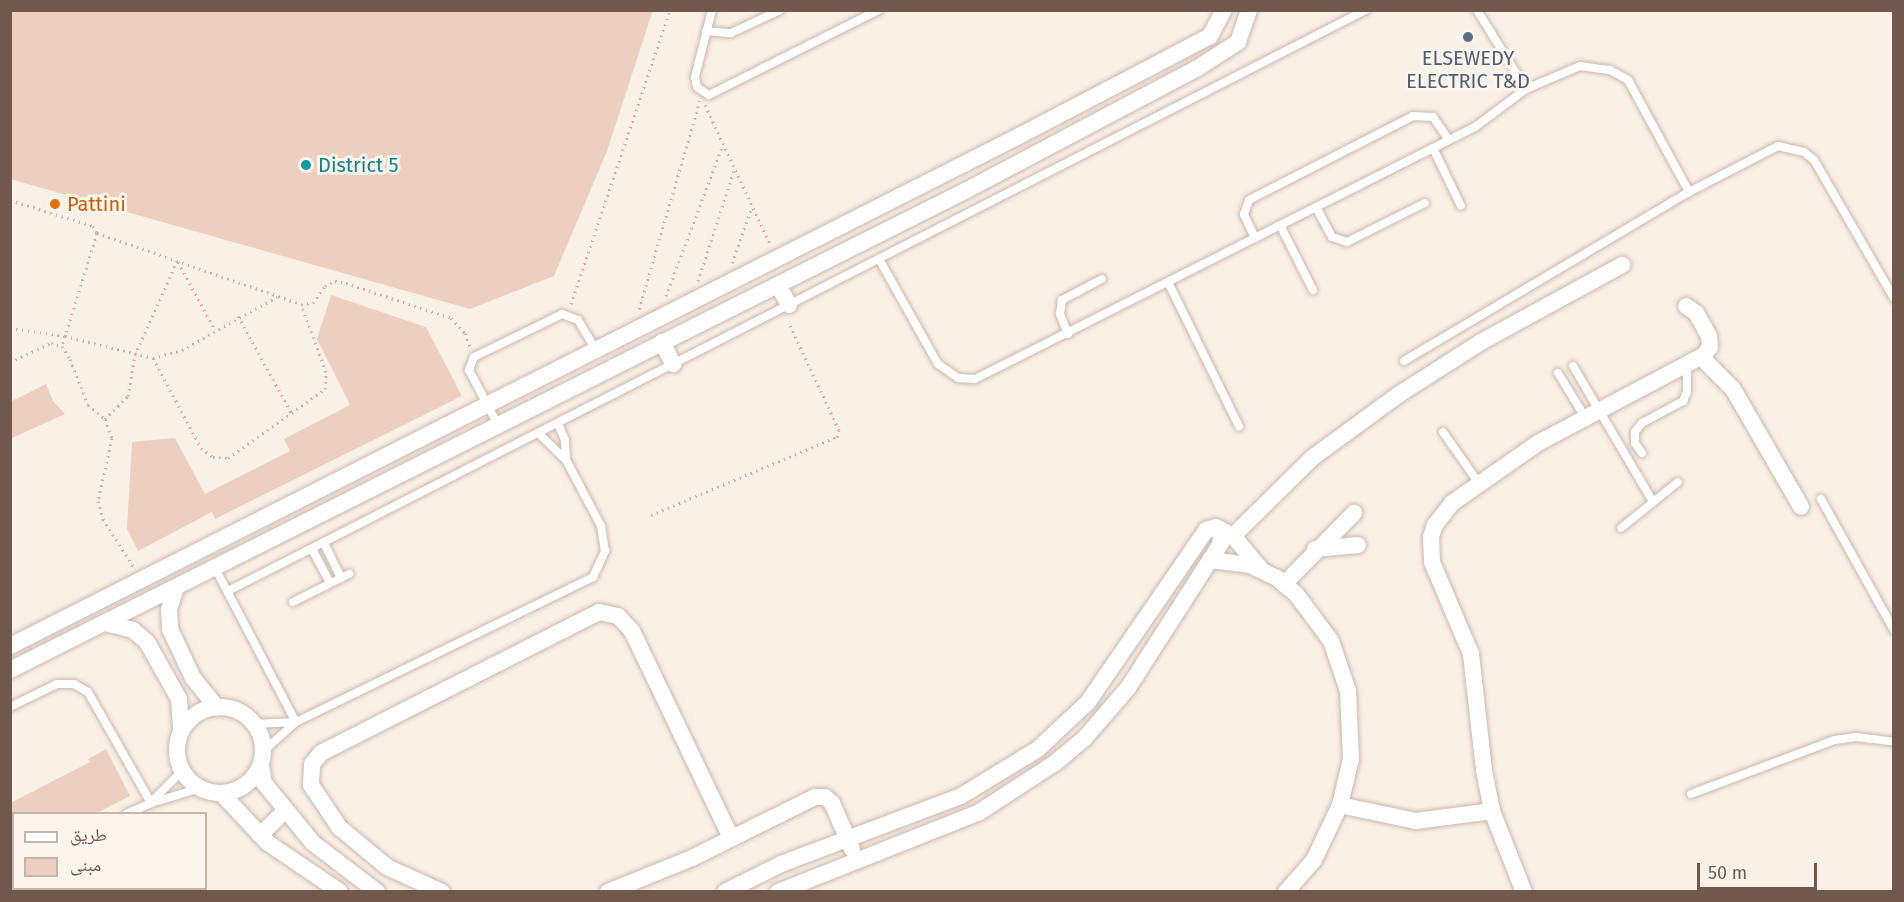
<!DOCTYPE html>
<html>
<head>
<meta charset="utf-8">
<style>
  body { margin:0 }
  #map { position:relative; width:1904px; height:902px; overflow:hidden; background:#faf1e6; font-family:"Fira Sans","Noto Naskh Arabic",sans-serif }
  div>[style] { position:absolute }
  .building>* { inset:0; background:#edcfc0 }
  .path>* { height:3px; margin-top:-1.5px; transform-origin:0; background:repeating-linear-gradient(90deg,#d1b2a3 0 1.5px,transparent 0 6px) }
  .roads { filter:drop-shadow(0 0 2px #cab8ad) drop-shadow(0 0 2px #cab8ad) }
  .lane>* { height:8px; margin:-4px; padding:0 4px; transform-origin:4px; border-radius:4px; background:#fff }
  .street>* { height:16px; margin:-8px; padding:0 8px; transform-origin:8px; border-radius:8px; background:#fff }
  .street>.ring { margin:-8px; padding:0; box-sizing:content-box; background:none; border:16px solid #fff; border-radius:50% }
  .dots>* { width:16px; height:16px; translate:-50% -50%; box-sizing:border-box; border:3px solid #fdf5eb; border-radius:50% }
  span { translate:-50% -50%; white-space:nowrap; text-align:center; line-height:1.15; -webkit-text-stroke:6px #fdf5eb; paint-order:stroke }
  .service-label { font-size:20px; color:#4e5e75 }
  .culture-label { font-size:20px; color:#0d838f }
  .left { translate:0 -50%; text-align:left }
  .food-label { font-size:20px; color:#c56008 }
  .frame { position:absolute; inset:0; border:12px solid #70584d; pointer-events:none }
  .legend { position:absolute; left:12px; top:812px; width:195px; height:78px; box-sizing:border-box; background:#fdf5eb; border:2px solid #c5b6ac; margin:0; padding:8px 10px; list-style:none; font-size:18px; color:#70584d }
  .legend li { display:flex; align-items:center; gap:12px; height:30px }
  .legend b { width:30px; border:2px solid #c5b6ac }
  .scale { position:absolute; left:1697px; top:863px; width:120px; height:27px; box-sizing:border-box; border:3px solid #70584d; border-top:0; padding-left:8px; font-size:18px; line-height:21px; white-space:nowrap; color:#70584d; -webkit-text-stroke:4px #fdf5eb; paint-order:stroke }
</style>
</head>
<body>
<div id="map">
  <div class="building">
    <i style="clip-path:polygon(10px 10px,653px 10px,607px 151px,554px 276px,470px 309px,10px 179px)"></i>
    <i style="clip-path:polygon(331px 295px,426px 327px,462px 396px,215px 519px,212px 512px,138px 551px,127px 529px,132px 442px,175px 438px,205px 494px,290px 451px,284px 439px,350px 405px,317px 339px)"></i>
    <i style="clip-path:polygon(46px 384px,53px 401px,65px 414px,10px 439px,10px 402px)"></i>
    <i style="clip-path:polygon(106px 749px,130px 796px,97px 813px,10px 813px,10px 803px,90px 762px,88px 759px)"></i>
  </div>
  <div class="path">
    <i style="left:705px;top:105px;width:156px;rotate:64.9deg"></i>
    <i style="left:10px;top:200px;width:87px;rotate:17.4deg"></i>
    <i style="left:93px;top:226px;width:8px;rotate:60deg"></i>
    <i style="left:97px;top:233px;width:118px;rotate:107.2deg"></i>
    <i style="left:97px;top:233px;width:216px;rotate:19.2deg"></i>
    <i style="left:301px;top:304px;width:12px;rotate:-5deg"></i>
    <i style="left:313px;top:303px;width:21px;rotate:-55deg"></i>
    <i style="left:325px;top:286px;width:11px;rotate:-27deg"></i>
    <i style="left:335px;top:281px;width:11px;rotate:10deg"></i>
    <i style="left:346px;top:283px;width:111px;rotate:18.4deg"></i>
    <i style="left:451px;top:318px;width:21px;rotate:47deg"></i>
    <i style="left:465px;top:333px;width:15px;rotate:70deg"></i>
    <i style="left:178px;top:262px;width:75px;rotate:61.4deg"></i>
    <i style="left:732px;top:263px;width:59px;rotate:-70.3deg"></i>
    <i style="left:698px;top:281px;width:117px;rotate:-72deg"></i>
    <i style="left:666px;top:296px;width:162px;rotate:-69.4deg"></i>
    <i style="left:571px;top:304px;width:310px;rotate:-71.4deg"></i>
    <i style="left:639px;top:309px;width:217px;rotate:-73.7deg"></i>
    <i style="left:238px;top:316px;width:112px;rotate:61.1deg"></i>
    <i style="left:10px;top:328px;width:56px;rotate:8.3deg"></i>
    <i style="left:65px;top:336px;width:91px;rotate:14deg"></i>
    <i style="left:153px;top:358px;width:30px;rotate:-15deg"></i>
    <i style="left:182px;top:350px;width:109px;rotate:-29.2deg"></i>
    <i style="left:153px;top:358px;width:102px;rotate:61.9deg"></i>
    <i style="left:201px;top:448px;width:15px;rotate:37deg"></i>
    <i style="left:213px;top:457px;width:15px;rotate:4deg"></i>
    <i style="left:228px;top:458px;width:119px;rotate:-35.4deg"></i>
    <i style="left:325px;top:389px;width:17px;rotate:-87deg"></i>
    <i style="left:326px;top:372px;width:72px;rotate:-110.2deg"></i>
    <i style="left:10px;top:362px;width:45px;rotate:-24.9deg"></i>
    <i style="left:51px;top:343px;width:11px;rotate:15deg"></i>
    <i style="left:62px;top:346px;width:15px;rotate:58deg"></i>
    <i style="left:70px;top:359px;width:49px;rotate:68.6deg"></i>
    <i style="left:88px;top:405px;width:22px;rotate:39deg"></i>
    <i style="left:105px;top:419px;width:20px;rotate:70deg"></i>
    <i style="left:112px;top:438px;width:65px;rotate:102.5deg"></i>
    <i style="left:98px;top:501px;width:19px;rotate:74deg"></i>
    <i style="left:103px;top:519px;width:56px;rotate:57.4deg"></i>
    <i style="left:105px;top:419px;width:33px;rotate:-45deg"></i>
    <i style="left:128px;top:396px;width:42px;rotate:-80.3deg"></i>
    <i style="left:135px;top:355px;width:103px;rotate:-65.9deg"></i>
    <i style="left:651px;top:515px;width:202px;rotate:-22.8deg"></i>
    <i style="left:837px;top:437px;width:7px;rotate:-74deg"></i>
    <i style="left:839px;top:430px;width:120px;rotate:-115.1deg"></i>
  </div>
  <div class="roads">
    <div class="lane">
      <i style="left:712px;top:10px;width:69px;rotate:104.2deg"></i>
      <i style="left:695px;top:77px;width:10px;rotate:79deg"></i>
      <i style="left:697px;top:87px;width:14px;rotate:34deg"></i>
      <i style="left:709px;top:95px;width:190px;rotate:-26.6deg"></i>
      <i style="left:1477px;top:10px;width:93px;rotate:58.2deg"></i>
      <i style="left:706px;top:31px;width:25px;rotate:5deg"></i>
      <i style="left:731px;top:33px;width:54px;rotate:-25.1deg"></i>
      <i style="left:1433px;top:148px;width:64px;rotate:64.2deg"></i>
      <i style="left:1316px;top:207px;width:34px;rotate:62deg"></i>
      <i style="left:1332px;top:237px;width:16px;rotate:18deg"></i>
      <i style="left:1347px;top:242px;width:87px;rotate:-26.6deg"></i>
      <i style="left:1280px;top:225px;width:73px;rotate:63.1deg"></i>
      <i style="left:1255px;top:238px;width:26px;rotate:-115deg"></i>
      <i style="left:1244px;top:214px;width:15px;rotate:-70deg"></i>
      <i style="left:1249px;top:200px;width:184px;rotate:-27.1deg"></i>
      <i style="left:1413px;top:116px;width:20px;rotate:3deg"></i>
      <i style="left:1433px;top:117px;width:28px;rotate:55deg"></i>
      <i style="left:879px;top:259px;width:120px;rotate:60.7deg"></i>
      <i style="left:938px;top:364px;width:24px;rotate:35deg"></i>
      <i style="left:958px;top:378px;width:17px;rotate:3deg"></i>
      <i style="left:975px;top:379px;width:560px;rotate:-26.75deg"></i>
      <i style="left:1475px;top:127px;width:64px;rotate:-36.7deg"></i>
      <i style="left:1526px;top:89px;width:59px;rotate:-23.1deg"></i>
      <i style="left:1580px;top:66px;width:30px;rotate:8deg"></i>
      <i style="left:1610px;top:70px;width:21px;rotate:29deg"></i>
      <i style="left:1628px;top:80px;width:128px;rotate:61.4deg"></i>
      <i style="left:1168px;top:282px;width:161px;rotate:63.8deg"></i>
      <i style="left:1068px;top:334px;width:22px;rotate:-112deg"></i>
      <i style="left:1060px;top:314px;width:14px;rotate:-82deg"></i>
      <i style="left:1062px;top:300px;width:45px;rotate:-27.7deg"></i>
      <i style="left:1404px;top:361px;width:331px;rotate:-30.7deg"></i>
      <i style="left:1689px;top:192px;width:100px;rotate:-27.3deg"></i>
      <i style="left:1778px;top:146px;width:27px;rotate:13deg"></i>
      <i style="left:1804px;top:152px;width:13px;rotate:39deg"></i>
      <i style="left:1814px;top:160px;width:160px;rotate:59.9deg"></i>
      <i style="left:1573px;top:366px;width:158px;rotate:59.5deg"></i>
      <i style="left:1558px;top:373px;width:52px;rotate:58.5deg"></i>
      <i style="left:558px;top:423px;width:18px;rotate:68deg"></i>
      <i style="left:565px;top:440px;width:20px;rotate:87deg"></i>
      <i style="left:498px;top:425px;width:62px;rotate:-117.8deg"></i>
      <i style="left:469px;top:370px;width:14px;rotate:-69deg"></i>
      <i style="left:474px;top:357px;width:98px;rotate:-26deg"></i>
      <i style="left:562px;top:314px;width:17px;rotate:21deg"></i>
      <i style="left:578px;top:320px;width:35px;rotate:59deg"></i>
      <i style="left:1443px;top:432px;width:65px;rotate:55.1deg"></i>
      <i style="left:1642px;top:453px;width:12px;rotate:-125deg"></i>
      <i style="left:1635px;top:443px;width:11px;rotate:-90deg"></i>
      <i style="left:1635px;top:432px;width:11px;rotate:-52deg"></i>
      <i style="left:1642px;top:423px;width:47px;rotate:-28.2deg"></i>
      <i style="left:1683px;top:401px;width:10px;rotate:-66deg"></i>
      <i style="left:1687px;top:392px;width:28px;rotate:-90deg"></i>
      <i style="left:1821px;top:499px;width:150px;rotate:60.9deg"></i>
      <i style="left:1621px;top:528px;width:73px;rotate:-38.9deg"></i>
      <i style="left:324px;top:543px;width:39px;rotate:64deg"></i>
      <i style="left:312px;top:549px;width:38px;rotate:62deg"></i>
      <i style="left:215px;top:568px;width:174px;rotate:62.3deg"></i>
      <i style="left:228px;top:591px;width:1278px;rotate:-27.05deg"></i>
      <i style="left:293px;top:602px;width:63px;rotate:-26.6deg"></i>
      <i style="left:10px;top:707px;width:52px;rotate:-26.1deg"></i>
      <i style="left:57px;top:684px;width:17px"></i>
      <i style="left:74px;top:684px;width:16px;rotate:30deg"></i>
      <i style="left:88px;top:692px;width:128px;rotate:60.4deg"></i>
      <i style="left:151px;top:803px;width:27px;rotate:156deg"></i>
      <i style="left:254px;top:724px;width:42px;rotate:-2.7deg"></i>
      <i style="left:296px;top:722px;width:331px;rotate:-26deg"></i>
      <i style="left:593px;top:577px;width:29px;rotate:-65deg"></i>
      <i style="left:605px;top:551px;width:25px;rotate:-99deg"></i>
      <i style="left:601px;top:526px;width:75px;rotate:-117.9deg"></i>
      <i style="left:566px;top:460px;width:39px;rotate:-136deg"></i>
      <i style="left:263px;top:758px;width:12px;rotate:-66deg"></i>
      <i style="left:268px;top:747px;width:38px;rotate:-42deg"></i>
      <i style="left:1691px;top:794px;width:154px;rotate:-20.6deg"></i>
      <i style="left:1835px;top:740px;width:21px;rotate:-8deg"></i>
      <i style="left:1856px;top:737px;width:38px;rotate:7deg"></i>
      <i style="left:153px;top:800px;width:41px;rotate:-45deg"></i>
      <i style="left:151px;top:803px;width:51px;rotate:-17deg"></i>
      <i style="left:10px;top:871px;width:4px;rotate:-14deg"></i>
    </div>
    <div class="street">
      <i style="left:778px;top:285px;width:23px;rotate:61deg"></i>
      <i style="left:662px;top:342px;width:25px;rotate:63deg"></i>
      <i style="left:1701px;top:357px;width:45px;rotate:45deg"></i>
      <i style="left:1733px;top:389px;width:136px;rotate:60deg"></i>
      <i style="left:1233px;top:536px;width:111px;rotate:-44.6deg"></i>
      <i style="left:1312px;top:458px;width:107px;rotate:-36.2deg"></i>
      <i style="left:1398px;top:395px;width:98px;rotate:-32.6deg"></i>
      <i style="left:1481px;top:342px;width:161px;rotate:-28.6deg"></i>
      <i style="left:1315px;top:549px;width:43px;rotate:-5.3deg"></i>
      <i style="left:1210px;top:560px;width:40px;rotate:7.1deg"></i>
      <i style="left:1250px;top:565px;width:30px;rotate:26deg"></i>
      <i style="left:1277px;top:578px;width:25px;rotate:40deg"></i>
      <i style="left:1296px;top:594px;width:59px;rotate:53.3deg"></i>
      <i style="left:1331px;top:641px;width:53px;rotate:71.2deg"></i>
      <i style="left:1348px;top:691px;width:68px;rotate:87.5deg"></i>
      <i style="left:1351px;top:759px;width:47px;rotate:103.4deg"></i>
      <i style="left:1340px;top:805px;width:61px;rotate:115.3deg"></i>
      <i style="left:1314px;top:860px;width:43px;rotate:131.2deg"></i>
      <i style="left:1284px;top:584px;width:100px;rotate:-45.4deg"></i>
      <i style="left:175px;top:591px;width:19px;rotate:108deg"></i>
      <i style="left:169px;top:609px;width:20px;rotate:87deg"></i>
      <i style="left:170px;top:629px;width:54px;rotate:64.9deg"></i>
      <i style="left:193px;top:678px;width:38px;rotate:51deg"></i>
      <i style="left:105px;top:623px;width:29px;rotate:14deg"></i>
      <i style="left:133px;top:630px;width:18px;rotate:41deg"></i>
      <i style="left:147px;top:642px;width:65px;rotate:60.7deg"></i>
      <i style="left:179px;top:699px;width:32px;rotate:86deg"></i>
      <i style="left:10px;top:646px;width:1131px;rotate:-26.81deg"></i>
      <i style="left:1019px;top:136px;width:216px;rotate:-27.6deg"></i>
      <i style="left:1210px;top:36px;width:30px;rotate:-62deg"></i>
      <i style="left:10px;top:670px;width:1071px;rotate:-26.64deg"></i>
      <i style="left:967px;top:190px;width:259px;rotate:-27.9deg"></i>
      <i style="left:1196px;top:69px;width:50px;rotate:-32.7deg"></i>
      <i style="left:1238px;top:42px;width:34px;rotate:-71deg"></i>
      <i class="ring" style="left:177px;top:707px;width:70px;height:70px"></i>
      <i style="left:261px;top:765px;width:18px;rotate:81deg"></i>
      <i style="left:264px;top:783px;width:77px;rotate:50.8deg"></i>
      <i style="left:313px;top:843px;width:81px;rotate:37.4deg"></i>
      <i style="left:221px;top:793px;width:69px;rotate:46.8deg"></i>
      <i style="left:268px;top:843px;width:87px;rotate:34.2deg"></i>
      <i style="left:1340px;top:805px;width:78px;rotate:11.9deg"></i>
      <i style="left:1416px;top:821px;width:77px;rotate:-7.5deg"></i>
      <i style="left:260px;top:835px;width:35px;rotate:-44deg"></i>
      <i style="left:17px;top:892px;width:7px;rotate:-34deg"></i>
      <i style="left:442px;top:892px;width:60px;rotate:-155.6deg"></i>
      <i style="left:387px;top:867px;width:62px;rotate:-140.2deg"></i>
      <i style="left:339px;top:827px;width:50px;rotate:-123.7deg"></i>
      <i style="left:311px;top:785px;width:21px;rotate:-87deg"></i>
      <i style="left:312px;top:764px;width:14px;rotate:-51deg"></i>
      <i style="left:321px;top:753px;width:312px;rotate:-26.9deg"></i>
      <i style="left:599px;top:612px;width:19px;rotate:12deg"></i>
      <i style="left:618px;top:616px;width:21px;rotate:47deg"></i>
      <i style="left:632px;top:631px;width:229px;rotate:64.4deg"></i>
      <i style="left:608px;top:892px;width:91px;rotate:-22deg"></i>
      <i style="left:692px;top:858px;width:137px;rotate:-26.4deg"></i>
      <i style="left:815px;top:797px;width:10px"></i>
      <i style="left:825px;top:797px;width:9px;rotate:41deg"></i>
      <i style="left:832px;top:803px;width:50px;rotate:66.5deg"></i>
      <i style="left:725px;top:892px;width:63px;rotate:-26.6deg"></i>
      <i style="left:781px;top:864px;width:192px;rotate:-20.7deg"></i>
      <i style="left:961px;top:796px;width:90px;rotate:-31.4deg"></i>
      <i style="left:1038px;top:749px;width:69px;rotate:-43.2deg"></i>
      <i style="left:1088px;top:702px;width:209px;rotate:-55.5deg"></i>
      <i style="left:1206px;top:530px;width:10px;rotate:-17deg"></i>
      <i style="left:1216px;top:527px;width:19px;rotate:28deg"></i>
      <i style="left:1233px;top:536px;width:42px;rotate:49.8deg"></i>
      <i style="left:778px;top:892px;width:215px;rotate:-21.6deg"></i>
      <i style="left:978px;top:813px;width:92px;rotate:-33deg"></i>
      <i style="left:1055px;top:763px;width:38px;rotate:-40deg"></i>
      <i style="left:1084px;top:739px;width:67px;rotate:-49.2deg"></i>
      <i style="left:1128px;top:688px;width:172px;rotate:-57.3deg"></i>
      <i style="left:1221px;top:543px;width:14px;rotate:-94deg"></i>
      <i style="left:1524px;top:892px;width:87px;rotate:-111.6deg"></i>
      <i style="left:1492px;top:811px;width:42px;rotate:-101deg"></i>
      <i style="left:1484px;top:770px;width:117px;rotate:-96.4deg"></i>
      <i style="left:1471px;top:654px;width:100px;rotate:-113deg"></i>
      <i style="left:1432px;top:562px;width:25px;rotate:-92deg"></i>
      <i style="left:1431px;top:537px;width:13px;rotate:-72deg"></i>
      <i style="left:1435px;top:525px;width:28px;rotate:-52deg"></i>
      <i style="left:1452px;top:503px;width:105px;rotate:-34.9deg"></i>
      <i style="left:1538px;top:443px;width:188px;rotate:-27.9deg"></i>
      <i style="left:1704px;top:355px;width:10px;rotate:-53deg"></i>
      <i style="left:1710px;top:347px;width:11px;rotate:-95deg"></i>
      <i style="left:1709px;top:336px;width:26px;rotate:-119deg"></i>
      <i style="left:1696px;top:313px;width:12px;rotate:-145deg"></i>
    </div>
  </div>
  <div class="dots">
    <i style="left:1468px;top:37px;background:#5c6f8a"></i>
    <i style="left:306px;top:165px;background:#0f9aa8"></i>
    <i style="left:55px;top:204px;background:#e8710a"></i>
  </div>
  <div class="service-label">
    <span style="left:1468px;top:70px">ELSEWEDY<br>ELECTRIC T&amp;D</span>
  </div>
  <div class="culture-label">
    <span class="left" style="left:318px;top:165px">District 5</span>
  </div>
  <div class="food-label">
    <span class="left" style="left:67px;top:204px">Pattini</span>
  </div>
  <div class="frame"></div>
  <ul class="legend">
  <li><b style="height:8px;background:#fff"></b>طريق</li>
  <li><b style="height:16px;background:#edcfc0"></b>مبنى</li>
  </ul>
  <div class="scale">50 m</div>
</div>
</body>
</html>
